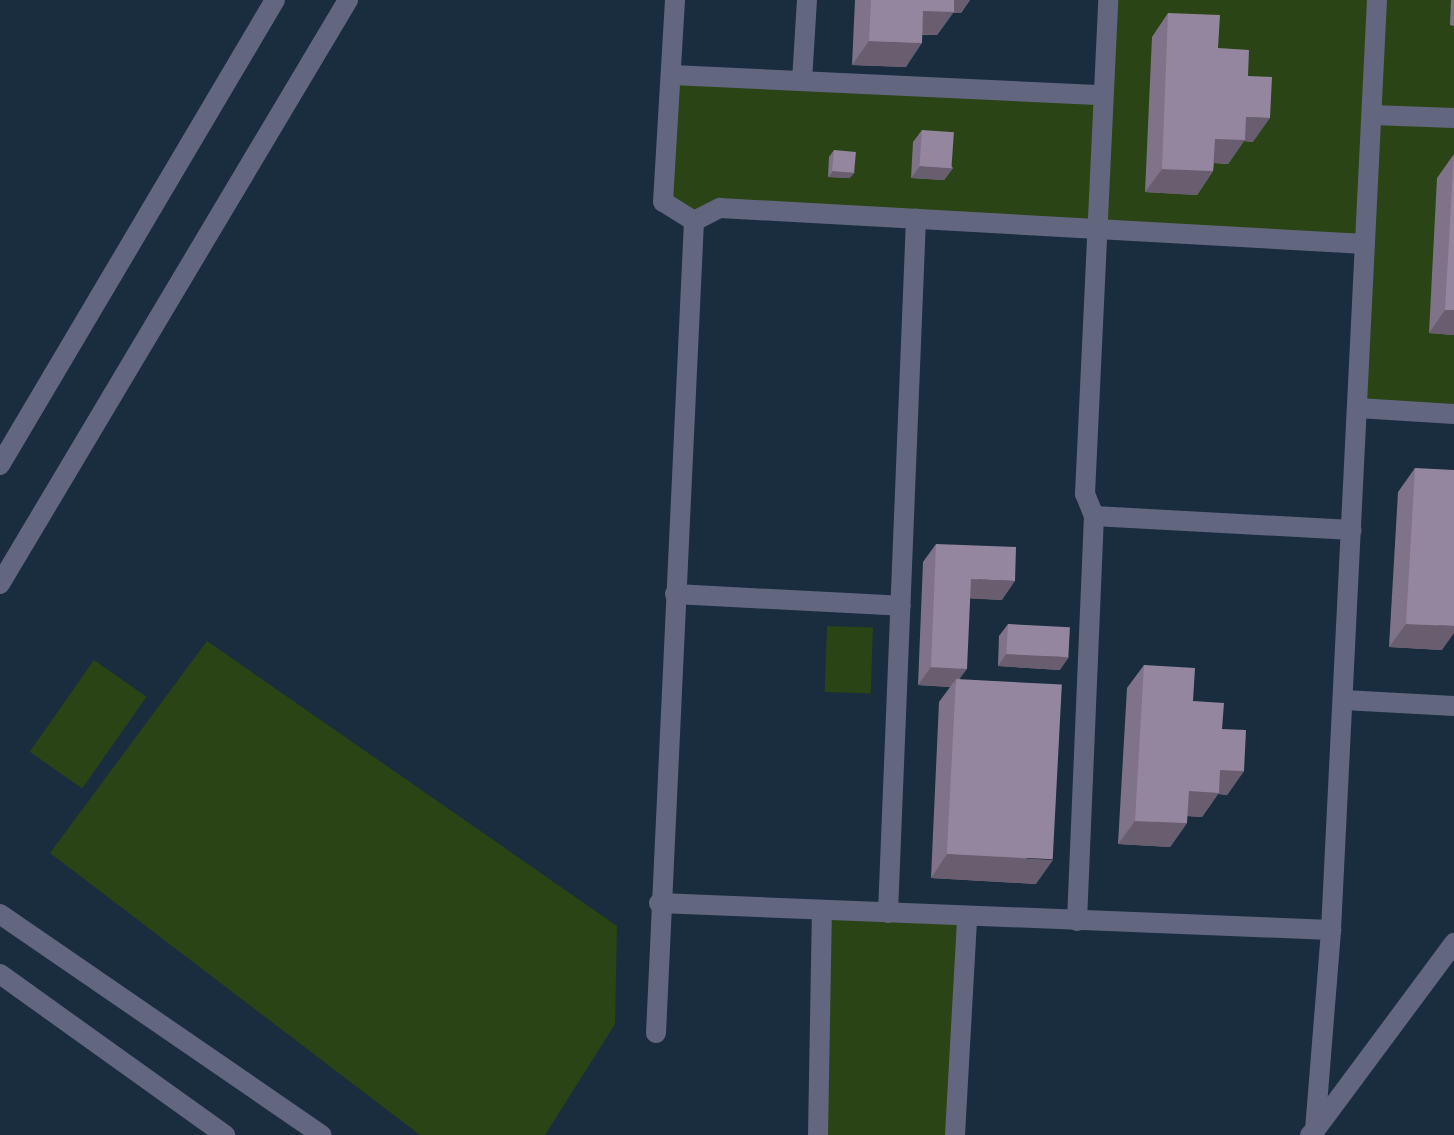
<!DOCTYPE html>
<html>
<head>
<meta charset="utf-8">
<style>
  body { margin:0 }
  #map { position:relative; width:1454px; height:1135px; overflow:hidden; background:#192d3e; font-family:"Source Sans 3",sans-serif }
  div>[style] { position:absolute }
  .green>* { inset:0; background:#2a4416; transform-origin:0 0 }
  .minor>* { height:20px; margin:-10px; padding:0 10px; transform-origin:10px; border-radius:10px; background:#63667f }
  .wall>* { inset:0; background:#807389 }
  .shaded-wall>* { inset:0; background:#685e6f }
  .building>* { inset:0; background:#95869f; transform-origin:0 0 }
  span { translate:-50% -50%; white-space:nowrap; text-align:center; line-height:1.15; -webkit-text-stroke:8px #192d3e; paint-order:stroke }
</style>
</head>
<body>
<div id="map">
  <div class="green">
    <i style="clip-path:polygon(1108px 0,1454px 0,1454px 414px,1358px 408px,1366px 245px,720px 208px,694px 221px,663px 202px,672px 75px,1103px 95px)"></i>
    <i style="left:827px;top:626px;width:46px;height:66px;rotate:2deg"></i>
    <i style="clip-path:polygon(207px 641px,617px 926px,615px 1024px,545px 1135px,420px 1135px,50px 853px)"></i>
    <i style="left:94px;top:660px;width:64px;height:112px;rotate:35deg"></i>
    <i style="left:822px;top:910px;width:145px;height:225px;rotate:3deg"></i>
  </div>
  <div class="minor">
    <i style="left:672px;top:75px;width:431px;rotate:2.7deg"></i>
    <i style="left:802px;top:81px;width:81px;rotate:-86.5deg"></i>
    <i style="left:1372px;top:115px;width:82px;rotate:2.1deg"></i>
    <i style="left:694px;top:221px;width:29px;rotate:-27deg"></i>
    <i style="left:720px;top:208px;width:646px;rotate:3.19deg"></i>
    <i style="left:1358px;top:408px;width:96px;rotate:3.6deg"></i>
    <i style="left:0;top:465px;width:540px;rotate:-59.4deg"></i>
    <i style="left:1094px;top:516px;width:258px;rotate:3.1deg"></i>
    <i style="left:0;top:584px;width:680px;rotate:-59.21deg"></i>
    <i style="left:675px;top:594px;width:226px;rotate:3deg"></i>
    <i style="left:1344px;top:700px;width:110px;rotate:3.1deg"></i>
    <i style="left:659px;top:903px;width:673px;rotate:2.3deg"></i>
    <i style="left:888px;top:913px;width:695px;rotate:-87.69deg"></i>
    <i style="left:0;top:914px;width:390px;rotate:34.5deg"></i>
    <i style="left:1077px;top:921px;width:405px;rotate:-87.6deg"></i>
    <i style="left:1094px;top:516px;width:24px;rotate:-112deg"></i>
    <i style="left:1085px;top:494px;width:495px;rotate:-87.3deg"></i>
    <i style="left:0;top:974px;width:277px;rotate:35.6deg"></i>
    <i style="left:656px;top:1033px;width:813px;rotate:-87.32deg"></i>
    <i style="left:694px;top:221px;width:36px;rotate:-148deg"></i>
    <i style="left:663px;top:202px;width:202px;rotate:-86.6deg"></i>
    <i style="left:1316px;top:1129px;width:232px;rotate:-53.4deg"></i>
    <i style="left:818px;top:1135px;width:225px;rotate:-89deg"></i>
    <i style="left:955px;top:1135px;width:218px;rotate:-86.8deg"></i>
    <i style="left:1310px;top:1135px;width:7px;rotate:-45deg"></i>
    <i style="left:1315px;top:1130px;width:201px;rotate:-85.4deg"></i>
    <i style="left:1331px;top:930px;width:931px;rotate:-87.17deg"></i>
  </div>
  <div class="wall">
    <i style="clip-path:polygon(855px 0,970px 0,961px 13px,953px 13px,937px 35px,922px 35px,906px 67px,852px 65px)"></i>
    <i style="clip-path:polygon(1451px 0,1454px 0,1454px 26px,1450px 25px)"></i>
    <i style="clip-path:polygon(1168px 13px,1218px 48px,1248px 76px,1253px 142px,1244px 141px,1228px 164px,1214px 163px,1213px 171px,1197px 195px,1145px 192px,1152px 37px)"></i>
    <i style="clip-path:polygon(922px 130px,953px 168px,944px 180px,911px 178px,913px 142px)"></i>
    <i style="clip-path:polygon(834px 150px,850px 178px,828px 177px,829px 157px)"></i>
    <i style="clip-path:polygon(1454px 154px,1454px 335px,1429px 333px,1437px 178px)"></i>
    <i style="clip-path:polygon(1415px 468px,1442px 650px,1389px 647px,1398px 492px)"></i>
    <i style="clip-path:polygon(936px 544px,1002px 600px,970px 598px,960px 679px,1036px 884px,931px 878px,939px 702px,950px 687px,918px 685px,923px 562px)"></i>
    <i style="clip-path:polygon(1008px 624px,1060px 670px,998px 666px,999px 636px)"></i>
    <i style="clip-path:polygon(1144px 665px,1222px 729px,1244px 771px,1227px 795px,1218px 794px,1202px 817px,1187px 816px,1187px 823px,1170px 847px,1118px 844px,1127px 688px)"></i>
  </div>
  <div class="shaded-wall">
    <i style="clip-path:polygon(947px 0,970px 0,961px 13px,953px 13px,937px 35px,907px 34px,923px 11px)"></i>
    <i style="clip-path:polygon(869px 41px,922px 43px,906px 67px,852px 65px)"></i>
    <i style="clip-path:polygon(1246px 117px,1270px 118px,1253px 142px,1244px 141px,1228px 164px,1198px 162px,1215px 139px)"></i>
    <i style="clip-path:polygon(920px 166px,953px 168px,944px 180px,911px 178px)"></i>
    <i style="clip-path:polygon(1162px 169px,1213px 171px,1197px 195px,1145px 192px)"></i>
    <i style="clip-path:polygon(833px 171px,855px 172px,850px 178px,828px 177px)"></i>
    <i style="clip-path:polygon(1445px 310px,1454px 310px,1454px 335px,1429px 333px)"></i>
    <i style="clip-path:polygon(971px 579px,1015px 581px,1002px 600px,958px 598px)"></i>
    <i style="clip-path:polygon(1406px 624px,1454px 626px,1454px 633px,1442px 650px,1389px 647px)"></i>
    <i style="clip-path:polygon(1006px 654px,1069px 657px,1060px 670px,998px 666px)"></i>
    <i style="clip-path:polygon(931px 667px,967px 669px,955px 685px,956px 679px,950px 687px,918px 685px)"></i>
    <i style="clip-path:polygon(1220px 770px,1244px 771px,1227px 795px,1218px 794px,1202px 817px,1172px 815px,1189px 791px)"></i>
    <i style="clip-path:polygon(1135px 821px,1187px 823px,1170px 847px,1118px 844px)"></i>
    <i style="clip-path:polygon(947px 854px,1053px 860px,1036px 884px,931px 878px)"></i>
  </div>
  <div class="building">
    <i style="clip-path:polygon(871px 0,954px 0,954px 12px,923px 11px,922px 43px,869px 41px)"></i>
    <i style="clip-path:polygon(1168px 13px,1220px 15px,1218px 48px,1249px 50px,1248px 76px,1272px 77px,1270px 118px,1246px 117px,1245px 140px,1215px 139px,1213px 171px,1162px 169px)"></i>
    <i style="left:922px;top:130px;width:32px;height:36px;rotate:4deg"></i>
    <i style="left:834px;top:150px;width:22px;height:21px;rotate:5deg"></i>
    <i style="clip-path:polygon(1454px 154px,1454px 310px,1445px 310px)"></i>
    <i style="clip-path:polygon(1415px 468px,1454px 470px,1454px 626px,1406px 624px)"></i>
    <i style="clip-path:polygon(936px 544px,1016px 547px,1015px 581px,971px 579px,967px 669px,931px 667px)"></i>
    <i style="left:1008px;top:624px;width:62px;height:30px;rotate:3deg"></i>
    <i style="clip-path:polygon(1144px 665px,1195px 668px,1193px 701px,1224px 703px,1222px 729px,1246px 730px,1244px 771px,1220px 770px,1219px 793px,1189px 791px,1187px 823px,1135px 821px)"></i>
    <i style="left:956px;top:679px;width:106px;height:175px;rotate:3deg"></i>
  </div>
</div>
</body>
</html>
